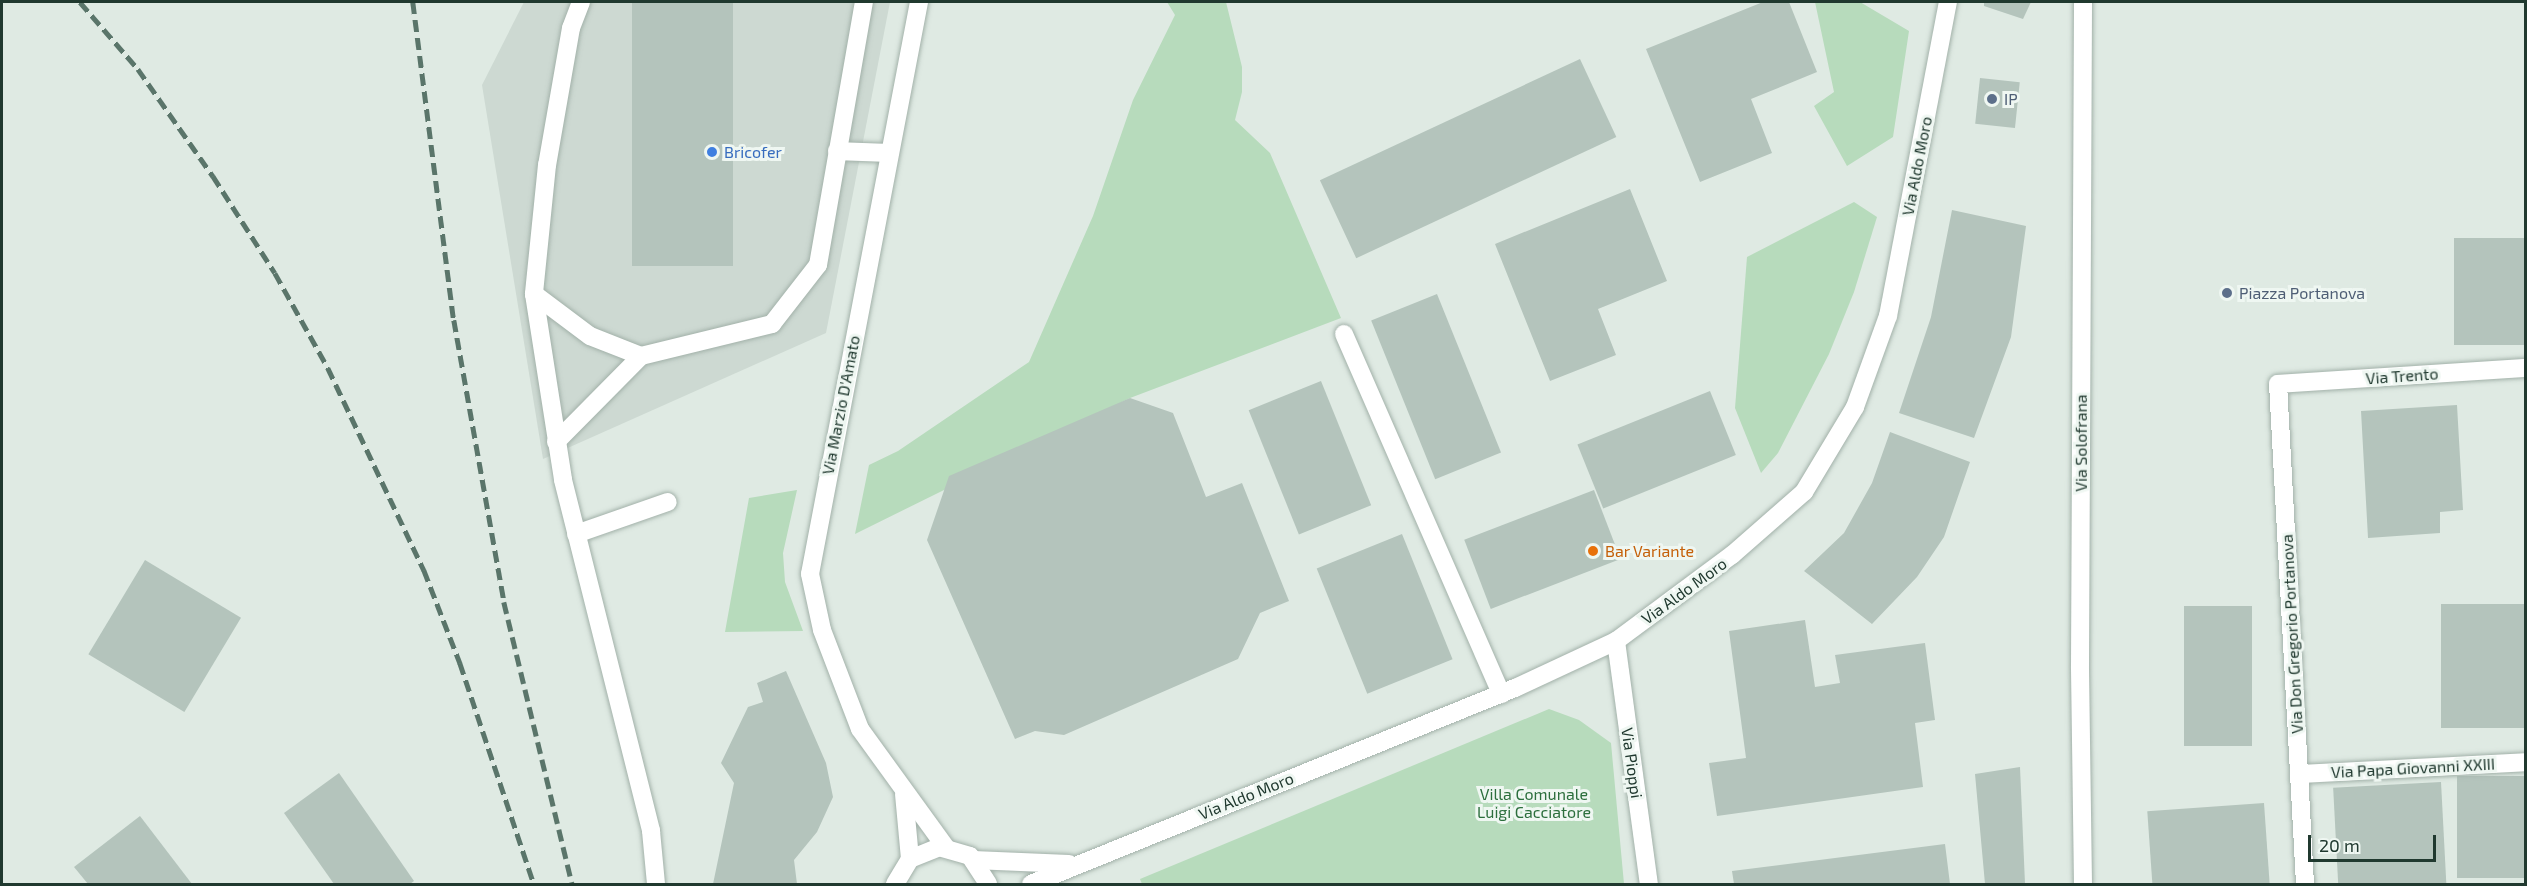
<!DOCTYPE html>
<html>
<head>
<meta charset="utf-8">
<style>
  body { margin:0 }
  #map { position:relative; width:2527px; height:886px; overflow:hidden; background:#dfeae3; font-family:"Exo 2",sans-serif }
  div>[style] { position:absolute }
  .built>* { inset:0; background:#cdd9d2 }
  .green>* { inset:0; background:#b7dbbc }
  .building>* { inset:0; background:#b4c4bc; transform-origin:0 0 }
  .roads { filter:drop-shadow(0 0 2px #a2b1a9) drop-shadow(0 0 2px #a2b1a9) }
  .service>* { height:18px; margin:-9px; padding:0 9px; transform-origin:9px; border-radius:9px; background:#fff }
  .minor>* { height:18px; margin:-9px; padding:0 9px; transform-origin:9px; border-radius:9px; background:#fff }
  .tertiary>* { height:18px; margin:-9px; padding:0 9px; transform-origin:9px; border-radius:9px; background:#fff }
  .secondary>* { height:18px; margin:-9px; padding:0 9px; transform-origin:9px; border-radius:9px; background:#fff }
  .rail>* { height:4.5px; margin-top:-2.25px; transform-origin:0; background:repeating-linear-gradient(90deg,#5a756a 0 12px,transparent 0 18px) }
  .dots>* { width:16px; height:16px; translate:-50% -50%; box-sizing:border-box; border:3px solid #eff7f2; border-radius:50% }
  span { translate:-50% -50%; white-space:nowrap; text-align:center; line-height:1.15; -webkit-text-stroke:6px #eff7f2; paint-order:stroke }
  .service-label { font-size:16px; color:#4e5e75 }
  .left { translate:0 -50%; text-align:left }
  .shop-label { font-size:16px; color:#366cbe }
  .street-label { font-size:16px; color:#20392f }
  .food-label { font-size:16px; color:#c56008 }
  .park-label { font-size:16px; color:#2c6f3d }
  .frame { position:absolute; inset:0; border:3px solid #20392f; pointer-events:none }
  .scale { position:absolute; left:2308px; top:835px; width:128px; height:27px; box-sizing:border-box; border:3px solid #20392f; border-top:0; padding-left:8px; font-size:18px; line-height:21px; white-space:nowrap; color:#20392f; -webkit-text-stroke:4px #eff7f2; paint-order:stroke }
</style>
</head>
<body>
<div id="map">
  <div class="built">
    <i style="clip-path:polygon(524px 2px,890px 2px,826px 333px,543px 459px,482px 85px)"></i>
  </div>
  <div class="green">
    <i style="clip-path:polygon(1167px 2px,1226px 2px,1242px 67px,1242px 92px,1235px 120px,1270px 153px,1341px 318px,1130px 398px,855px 534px,869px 465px,898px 451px,1029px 362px,1093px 216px,1133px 100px,1175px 15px)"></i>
    <i style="clip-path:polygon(1815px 2px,1860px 2px,1909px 31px,1893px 137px,1847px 166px,1814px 106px,1834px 92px)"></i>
    <i style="clip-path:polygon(1854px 202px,1877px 217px,1854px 292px,1829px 354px,1778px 453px,1761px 473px,1735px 408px,1747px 257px)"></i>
    <i style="clip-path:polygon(797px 490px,783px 553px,785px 582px,803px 631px,725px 632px,749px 498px)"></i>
    <i style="clip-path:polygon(1549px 709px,1579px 720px,1611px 743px,1624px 884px,1142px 884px,1140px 879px)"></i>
  </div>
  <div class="building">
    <i style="left:632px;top:2px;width:101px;height:264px"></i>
    <i style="clip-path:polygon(1763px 2px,1789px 2px,1817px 72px,1751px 99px,1772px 153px,1700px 182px,1646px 49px)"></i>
    <i style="clip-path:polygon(1984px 2px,2031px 2px,2023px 19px,1984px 6px)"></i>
    <i style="left:1580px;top:59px;width:86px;height:287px;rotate:65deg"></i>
    <i style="left:1980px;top:78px;width:40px;height:46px;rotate:6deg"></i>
    <i style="clip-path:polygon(1630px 189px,1667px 281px,1598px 309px,1616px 355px,1550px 381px,1495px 244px)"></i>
    <i style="clip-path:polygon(1952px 210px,2026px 226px,2011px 337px,1974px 438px,1899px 413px,1931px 317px)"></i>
    <i style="left:2526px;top:238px;width:107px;height:72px;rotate:90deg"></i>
    <i style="left:1437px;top:294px;width:171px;height:71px;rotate:68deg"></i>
    <i style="left:1321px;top:381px;width:134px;height:78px;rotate:68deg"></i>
    <i style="left:1710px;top:391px;width:69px;height:143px;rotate:68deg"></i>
    <i style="clip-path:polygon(1130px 398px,1173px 413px,1206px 497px,1242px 483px,1289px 601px,1260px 613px,1238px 659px,1064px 735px,1035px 731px,1015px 739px,927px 540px,949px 476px)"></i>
    <i style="clip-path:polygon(2457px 405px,2463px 510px,2440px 512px,2440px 533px,2368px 538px,2361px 411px)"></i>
    <i style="clip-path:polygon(1890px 432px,1970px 462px,1944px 537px,1917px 577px,1872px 624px,1804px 571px,1844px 533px,1872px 483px)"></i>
    <i style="left:1594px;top:490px;width:74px;height:139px;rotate:69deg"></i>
    <i style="left:1402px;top:534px;width:135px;height:92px;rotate:68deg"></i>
    <i style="left:145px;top:560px;width:112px;height:110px;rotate:31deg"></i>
    <i style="left:2526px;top:604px;width:124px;height:85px;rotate:90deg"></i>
    <i style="left:2184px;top:606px;width:68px;height:140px"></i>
    <i style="clip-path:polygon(1805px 620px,1815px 687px,1840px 683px,1835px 655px,1925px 643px,1935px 720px,1915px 723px,1923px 787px,1717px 816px,1709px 763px,1746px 758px,1729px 631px)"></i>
    <i style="clip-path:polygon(786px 671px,826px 763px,833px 797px,817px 832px,794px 860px,797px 884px,713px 884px,734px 783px,721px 763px,748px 707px,763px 702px,757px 683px)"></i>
    <i style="clip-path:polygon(2020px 767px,2025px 884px,1985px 884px,1975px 774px)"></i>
    <i style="clip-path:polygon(339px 773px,414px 881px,410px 884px,334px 884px,284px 813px)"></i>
    <i style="left:2526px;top:776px;width:102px;height:69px;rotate:90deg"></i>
    <i style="left:2441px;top:782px;width:102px;height:108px;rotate:87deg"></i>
    <i style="left:2264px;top:803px;width:81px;height:117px;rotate:86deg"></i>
    <i style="clip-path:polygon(140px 816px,192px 884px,88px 884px,74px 867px)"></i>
    <i style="clip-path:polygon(1945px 844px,1950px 884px,1734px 884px,1732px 871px)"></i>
  </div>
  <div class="roads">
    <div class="service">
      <i style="left:581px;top:2px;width:28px;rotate:111deg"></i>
      <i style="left:571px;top:28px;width:139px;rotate:99.9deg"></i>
      <i style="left:547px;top:165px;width:130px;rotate:95.8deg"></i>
      <i style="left:534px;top:294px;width:188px;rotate:81.1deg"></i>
      <i style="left:563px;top:480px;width:362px;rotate:75.9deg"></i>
      <i style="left:651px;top:831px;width:53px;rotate:84.6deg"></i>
      <i style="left:837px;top:151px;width:51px;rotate:2.2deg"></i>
      <i style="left:534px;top:294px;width:70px;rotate:36.9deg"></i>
      <i style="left:590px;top:336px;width:55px;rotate:21.4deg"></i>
      <i style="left:556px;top:442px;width:121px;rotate:-45.3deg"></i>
      <i style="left:641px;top:356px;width:135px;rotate:-13.7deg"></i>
      <i style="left:772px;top:324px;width:75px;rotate:-52.1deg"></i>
      <i style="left:818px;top:265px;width:267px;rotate:-80.1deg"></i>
      <i style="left:576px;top:534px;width:97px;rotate:-19.2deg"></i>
    </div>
    <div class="minor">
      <i style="left:919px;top:2px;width:582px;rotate:100.79deg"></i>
      <i style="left:810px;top:574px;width:57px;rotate:77.9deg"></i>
      <i style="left:822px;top:630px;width:106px;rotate:69deg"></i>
      <i style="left:860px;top:729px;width:147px;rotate:54.1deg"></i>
      <i style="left:1344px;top:334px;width:393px;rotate:66.4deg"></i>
      <i style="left:1616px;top:641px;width:245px;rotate:82.3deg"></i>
      <i style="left:2300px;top:774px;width:226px;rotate:-3deg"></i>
      <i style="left:904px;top:794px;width:65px;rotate:84.7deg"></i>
      <i style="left:2305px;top:884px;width:501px;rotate:-93.09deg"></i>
      <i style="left:2278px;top:384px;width:249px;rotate:-3.7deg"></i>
    </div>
    <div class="tertiary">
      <i style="left:973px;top:860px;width:96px;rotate:2.4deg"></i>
      <i style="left:895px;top:884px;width:29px;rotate:-59deg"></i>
      <i style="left:910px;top:859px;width:31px;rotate:-22deg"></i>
      <i style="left:939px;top:847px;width:32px;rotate:16deg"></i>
      <i style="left:970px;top:856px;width:33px;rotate:57deg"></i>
      <i style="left:1031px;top:884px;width:522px;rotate:-22.05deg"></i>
      <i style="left:1515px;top:688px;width:111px;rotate:-25deg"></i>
      <i style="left:1616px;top:641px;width:144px;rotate:-36.6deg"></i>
      <i style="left:1732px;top:555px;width:96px;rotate:-41.2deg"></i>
      <i style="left:1804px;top:492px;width:99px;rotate:-59deg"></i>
      <i style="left:1855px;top:407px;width:97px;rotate:-70.1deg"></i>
      <i style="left:1888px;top:316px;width:320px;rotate:-79.2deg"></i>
    </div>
    <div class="secondary">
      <i style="left:2083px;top:884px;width:218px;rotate:-90.8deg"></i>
      <i style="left:2080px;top:666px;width:664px;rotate:-89.74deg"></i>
    </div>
  </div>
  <div class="rail">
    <i style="left:80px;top:2px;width:89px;rotate:49.1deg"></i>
    <i style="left:138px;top:69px;width:131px;rotate:55deg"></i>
    <i style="left:213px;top:176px;width:115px;rotate:57.4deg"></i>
    <i style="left:275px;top:273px;width:109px;rotate:60.8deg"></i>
    <i style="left:328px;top:368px;width:224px;rotate:64.6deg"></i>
    <i style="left:424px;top:570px;width:100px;rotate:68.8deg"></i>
    <i style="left:460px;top:663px;width:233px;rotate:71.5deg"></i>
    <i style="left:413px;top:2px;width:321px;rotate:82.7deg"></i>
    <i style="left:454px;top:320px;width:286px;rotate:79.9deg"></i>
    <i style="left:504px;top:602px;width:290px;rotate:76.4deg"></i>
  </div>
  <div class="dots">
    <i style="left:1992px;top:99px;background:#5c6f8a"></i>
    <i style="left:712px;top:152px;background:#3f7fe0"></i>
    <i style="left:2227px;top:293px;background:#5c6f8a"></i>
    <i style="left:1593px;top:551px;background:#e8710a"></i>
  </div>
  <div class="service-label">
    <span class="left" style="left:2004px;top:99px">IP</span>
    <span class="left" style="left:2239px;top:293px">Piazza Portanova</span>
  </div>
  <div class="shop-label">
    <span class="left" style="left:724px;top:152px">Bricofer</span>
  </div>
  <div class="street-label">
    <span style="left:1917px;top:166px;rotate:-79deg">Via Aldo Moro</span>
    <span style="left:2402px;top:376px;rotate:-4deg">Via Trento</span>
    <span style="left:841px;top:405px;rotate:-79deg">Via Marzio D'Amato</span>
    <span style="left:2081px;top:443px;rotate:-90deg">Via Solofrana</span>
    <span style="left:1684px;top:591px;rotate:-36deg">Via Aldo Moro</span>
    <span style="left:2292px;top:634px;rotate:-93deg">Via Don Gregorio Portanova</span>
    <span style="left:1632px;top:763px;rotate:82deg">Via Pioppi</span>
    <span style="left:2413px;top:768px;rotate:-3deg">Via Papa Giovanni XXIII</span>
    <span style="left:1246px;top:796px;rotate:-22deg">Via Aldo Moro</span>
  </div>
  <div class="food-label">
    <span class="left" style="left:1605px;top:551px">Bar Variante</span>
  </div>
  <div class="park-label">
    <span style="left:1534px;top:803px">Villa Comunale<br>Luigi Cacciatore</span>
  </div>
  <div class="frame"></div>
  <div class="scale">20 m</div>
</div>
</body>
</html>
